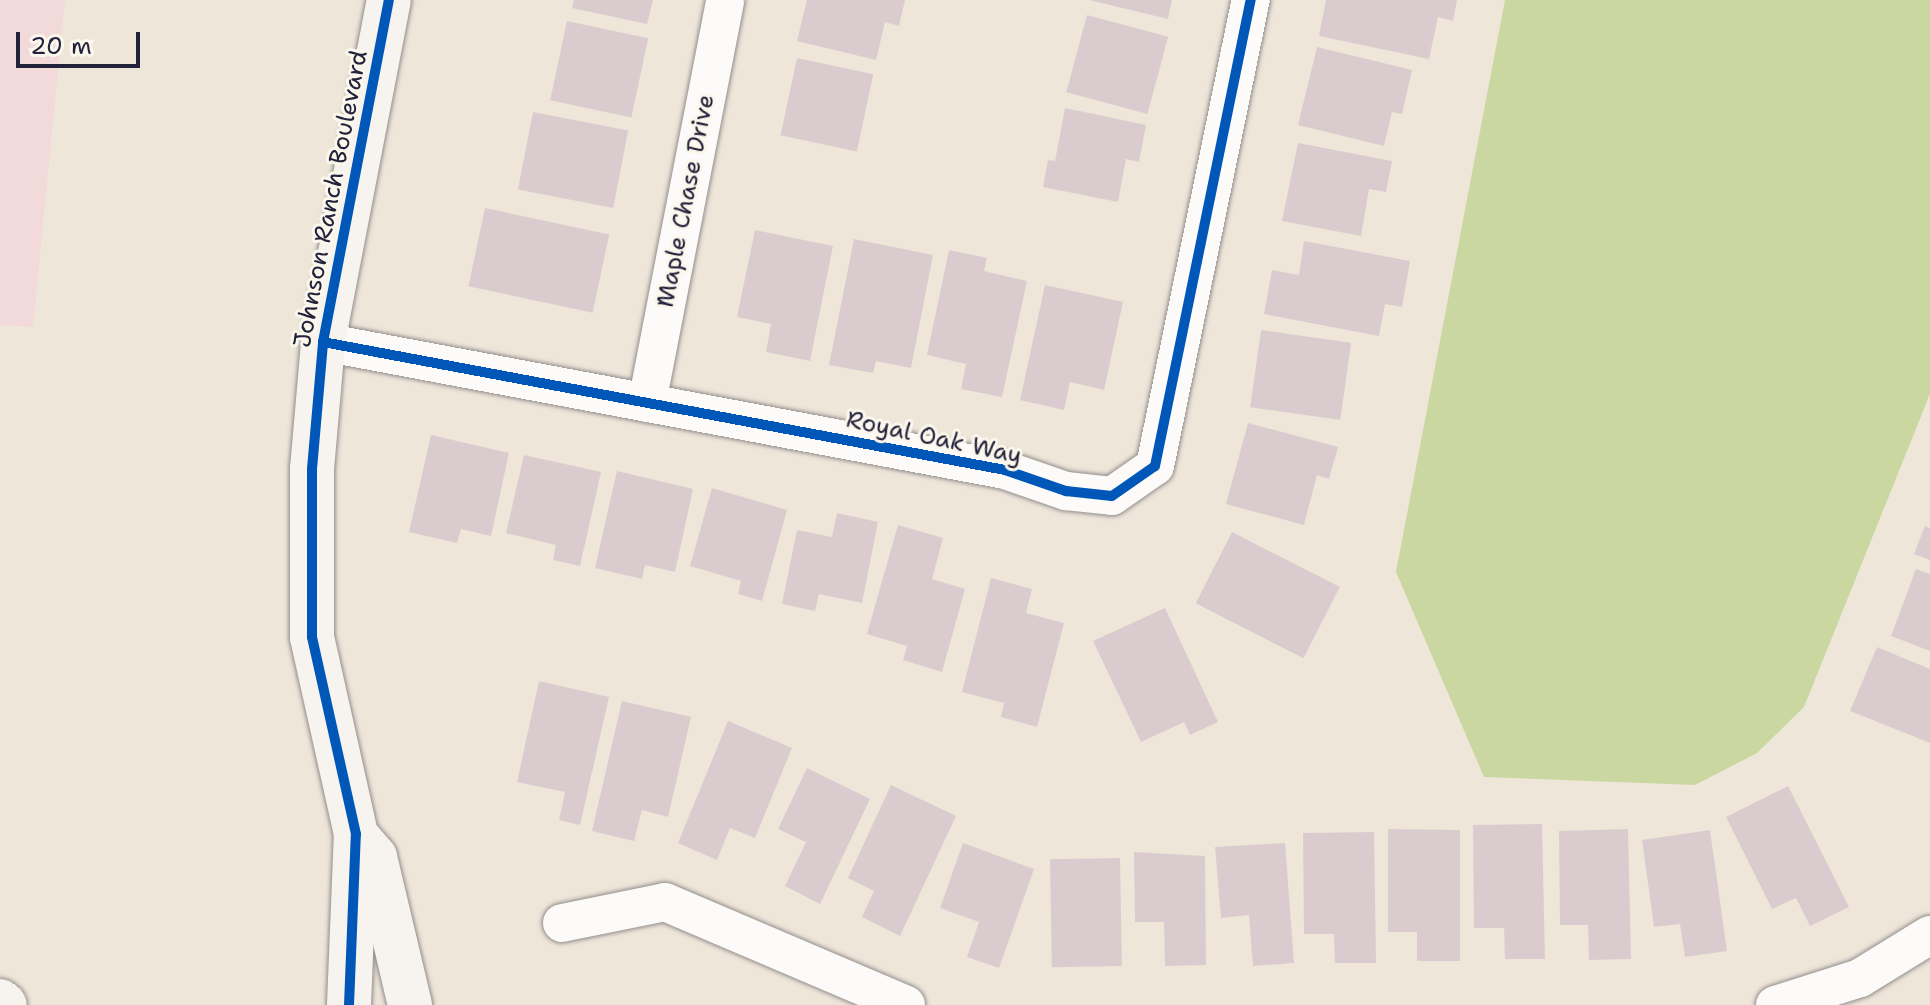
<!DOCTYPE html>
<html>
<head>
<meta charset="utf-8">
<style>
  body { margin:0 }
  #map { position:relative; width:1930px; height:1005px; overflow:hidden; background:#efe6da; font-family:"Shantell Sans",sans-serif }
  div>[style] { position:absolute }
  .built>* { inset:0; background:#f2d9da }
  .green>* { inset:0; background:#cad7a1 }
  .building>* { inset:0; background:#daccce; transform-origin:0 0 }
  .roads { filter:drop-shadow(0 0 2px #938e8c) drop-shadow(0 0 2px #938e8c) }
  .street>* { height:38px; margin:-19px; padding:0 19px; transform-origin:19px; border-radius:19px; background:#fdfbf9 }
  .secondary>* { height:44px; margin:-22px; padding:0 22px; transform-origin:22px; border-radius:22px; background:#f7f3ee }
  .cycleway>* { height:10px; margin:-5px; padding:0 5px; transform-origin:5px; border-radius:5px; background:#0057b8 }
  span { translate:-50% -50%; white-space:nowrap; text-align:center; line-height:1.15; -webkit-text-stroke:6px #fbf7ec; paint-order:stroke }
  .street-label { font-size:24px; color:#22223b }
  .scale { position:absolute; left:16px; top:32px; width:124px; height:36px; box-sizing:border-box; border:4px solid #22223b; border-top:0; padding-left:10px; font-size:24px; line-height:28px; white-space:nowrap; color:#22223b; -webkit-text-stroke:6px #fbf7ec; paint-order:stroke }
</style>
</head>
<body>
<div id="map">
  <div class="built">
    <i style="clip-path:polygon(0 0,65px 0,33px 327px,0 325px)"></i>
  </div>
  <div class="green">
    <i style="clip-path:polygon(1505px 0,1930px 0,1930px 394px,1804px 707px,1757px 753px,1695px 785px,1484px 777px,1396px 572px)"></i>
  </div>
  <div class="building">
    <i style="clip-path:polygon(574px 0,653px 0,647px 24px,572px 8px)"></i>
    <i style="clip-path:polygon(807px 0,905px 0,899px 26px,885px 22px,876px 60px,797px 41px)"></i>
    <i style="clip-path:polygon(1089px 0,1172px 0,1168px 19px)"></i>
    <i style="clip-path:polygon(1326px 0,1457px 0,1453px 21px,1438px 17px,1429px 59px,1319px 36px)"></i>
    <i style="left:1087px;top:15px;width:84px;height:80px;rotate:15deg"></i>
    <i style="left:567px;top:21px;width:83px;height:81px;rotate:12deg"></i>
    <i style="clip-path:polygon(1317px 47px,1412px 70px,1402px 114px,1392px 112px,1384px 146px,1298px 125px)"></i>
    <i style="left:797px;top:58px;width:78px;height:79px;rotate:12deg"></i>
    <i style="clip-path:polygon(1065px 108px,1146px 125px,1139px 162px,1126px 159px,1118px 202px,1043px 187px,1048px 160px,1055px 161px)"></i>
    <i style="left:533px;top:112px;width:97px;height:79px;rotate:11deg"></i>
    <i style="clip-path:polygon(1298px 143px,1392px 161px,1386px 192px,1369px 189px,1361px 236px,1282px 221px)"></i>
    <i style="left:485px;top:208px;width:127px;height:80px;rotate:12deg"></i>
    <i style="clip-path:polygon(755px 230px,833px 246px,810px 361px,766px 352px,771px 324px,737px 317px)"></i>
    <i style="clip-path:polygon(854px 239px,933px 255px,911px 368px,876px 361px,873px 373px,829px 365px)"></i>
    <i style="clip-path:polygon(1304px 241px,1410px 261px,1402px 307px,1385px 304px,1379px 336px,1264px 314px,1272px 270px,1299px 275px)"></i>
    <i style="clip-path:polygon(949px 250px,987px 258px,984px 271px,1027px 281px,1002px 397px,961px 389px,966px 364px,927px 355px)"></i>
    <i style="clip-path:polygon(1045px 285px,1123px 302px,1104px 390px,1070px 382px,1064px 410px,1020px 400px)"></i>
    <i style="left:1261px;top:330px;width:91px;height:78px;rotate:8deg"></i>
    <i style="clip-path:polygon(1248px 423px,1338px 447px,1329px 479px,1317px 475px,1304px 525px,1226px 504px)"></i>
    <i style="clip-path:polygon(431px 435px,509px 453px,491px 536px,461px 529px,457px 543px,409px 532px)"></i>
    <i style="clip-path:polygon(524px 455px,601px 472px,580px 566px,553px 560px,556px 545px,506px 533px)"></i>
    <i style="clip-path:polygon(617px 471px,693px 489px,675px 572px,645px 565px,642px 579px,595px 568px)"></i>
    <i style="clip-path:polygon(712px 488px,787px 510px,762px 601px,738px 594px,741px 581px,690px 566px)"></i>
    <i style="clip-path:polygon(837px 513px,878px 522px,862px 603px,819px 594px,815px 611px,782px 604px,797px 530px,832px 537px)"></i>
    <i style="clip-path:polygon(898px 525px,943px 538px,932px 579px,965px 589px,942px 672px,903px 660px,907px 646px,867px 634px)"></i>
    <i style="clip-path:polygon(1925px 526px,1930px 528px,1930px 560px,1914px 554px)"></i>
    <i style="left:1232px;top:532px;width:121px;height:80px;rotate:27deg"></i>
    <i style="clip-path:polygon(1916px 569px,1930px 574px,1930px 651px,1891px 636px)"></i>
    <i style="clip-path:polygon(991px 578px,1032px 589px,1026px 613px,1064px 623px,1037px 727px,1001px 717px,1004px 703px,962px 692px)"></i>
    <i style="clip-path:polygon(1165px 608px,1218px 722px,1190px 735px,1184px 722px,1141px 742px,1093px 641px)"></i>
    <i style="clip-path:polygon(1877px 647px,1930px 669px,1930px 743px,1850px 711px)"></i>
    <i style="clip-path:polygon(539px 681px,609px 697px,580px 825px,559px 820px,565px 792px,517px 782px)"></i>
    <i style="clip-path:polygon(622px 701px,691px 717px,668px 817px,642px 810px,634px 841px,592px 831px)"></i>
    <i style="clip-path:polygon(728px 721px,792px 748px,755px 838px,730px 828px,717px 860px,678px 843px)"></i>
    <i style="clip-path:polygon(807px 768px,870px 799px,820px 904px,785px 886px,806px 842px,778px 829px)"></i>
    <i style="clip-path:polygon(891px 785px,956px 816px,900px 936px,862px 917px,874px 891px,848px 878px)"></i>
    <i style="clip-path:polygon(1788px 786px,1849px 907px,1810px 926px,1796px 898px,1772px 909px,1726px 817px)"></i>
    <i style="clip-path:polygon(1542px 824px,1545px 959px,1505px 959px,1504px 928px,1474px 928px,1473px 825px)"></i>
    <i style="clip-path:polygon(1388px 829px,1460px 830px,1460px 961px,1417px 961px,1417px 932px,1388px 932px)"></i>
    <i style="clip-path:polygon(1628px 829px,1631px 959px,1589px 960px,1588px 925px,1560px 925px,1559px 831px)"></i>
    <i style="clip-path:polygon(1710px 830px,1727px 951px,1685px 957px,1680px 924px,1654px 927px,1642px 840px)"></i>
    <i style="clip-path:polygon(1374px 832px,1376px 963px,1335px 963px,1334px 934px,1304px 934px,1303px 833px)"></i>
    <i style="clip-path:polygon(963px 843px,1034px 869px,999px 968px,967px 957px,979px 922px,940px 908px)"></i>
    <i style="clip-path:polygon(1285px 843px,1294px 963px,1253px 966px,1249px 915px,1221px 918px,1215px 847px)"></i>
    <i style="clip-path:polygon(1134px 852px,1205px 856px,1206px 965px,1165px 966px,1164px 922px,1135px 922px)"></i>
    <i style="left:1120px;top:858px;width:108px;height:70px;rotate:89deg"></i>
  </div>
  <div class="roads">
    <div class="street">
      <i style="left:323px;top:342px;width:694px;rotate:10.63deg"></i>
      <i style="left:1005px;top:470px;width:65px;rotate:19deg"></i>
      <i style="left:1066px;top:491px;width:46px;rotate:6.2deg"></i>
      <i style="left:1112px;top:496px;width:52px;rotate:-34.9deg"></i>
      <i style="left:1155px;top:466px;width:476px;rotate:-78.4deg"></i>
      <i style="left:647px;top:403px;width:410px;rotate:-79deg"></i>
      <i style="left:562px;top:923px;width:105px;rotate:-11.5deg"></i>
      <i style="left:665px;top:902px;width:262px;rotate:23.1deg"></i>
      <i style="left:1775px;top:1005px;width:89px;rotate:-17.6deg"></i>
      <i style="left:1860px;top:978px;width:82px;rotate:-31.6deg"></i>
    </div>
    <div class="secondary">
      <i style="left:362px;top:842px;width:20px;rotate:49deg"></i>
      <i style="left:375px;top:857px;width:152px;rotate:76.7deg"></i>
      <i style="left:0;top:1001px;width:6px;rotate:39deg"></i>
      <i style="left:349px;top:1005px;width:171px;rotate:-87.7deg"></i>
      <i style="left:356px;top:834px;width:202px;rotate:-102.6deg"></i>
      <i style="left:312px;top:637px;width:168px;rotate:-90deg"></i>
      <i style="left:312px;top:469px;width:127px;rotate:-85deg"></i>
      <i style="left:323px;top:342px;width:348px;rotate:-79.1deg"></i>
    </div>
  </div>
  <div class="cycleway">
    <i style="left:323px;top:342px;width:694px;rotate:10.63deg"></i>
    <i style="left:1005px;top:470px;width:65px;rotate:19deg"></i>
    <i style="left:1066px;top:491px;width:46px;rotate:6.2deg"></i>
    <i style="left:1112px;top:496px;width:52px;rotate:-34.9deg"></i>
    <i style="left:1155px;top:466px;width:476px;rotate:-78.4deg"></i>
    <i style="left:349px;top:1005px;width:171px;rotate:-87.7deg"></i>
    <i style="left:356px;top:834px;width:202px;rotate:-102.6deg"></i>
    <i style="left:312px;top:637px;width:168px;rotate:-90deg"></i>
    <i style="left:312px;top:469px;width:127px;rotate:-85deg"></i>
    <i style="left:323px;top:342px;width:348px;rotate:-79.1deg"></i>
  </div>
  <div class="street-label">
    <span style="left:331px;top:199px;rotate:-79deg">Johnson Ranch Boulevard</span>
    <span style="left:686px;top:201px;rotate:-79deg">Maple Chase Drive</span>
    <span style="left:934px;top:438px;rotate:12deg">Royal Oak Way</span>
  </div>
  <div class="scale">20 m</div>
</div>
</body>
</html>
